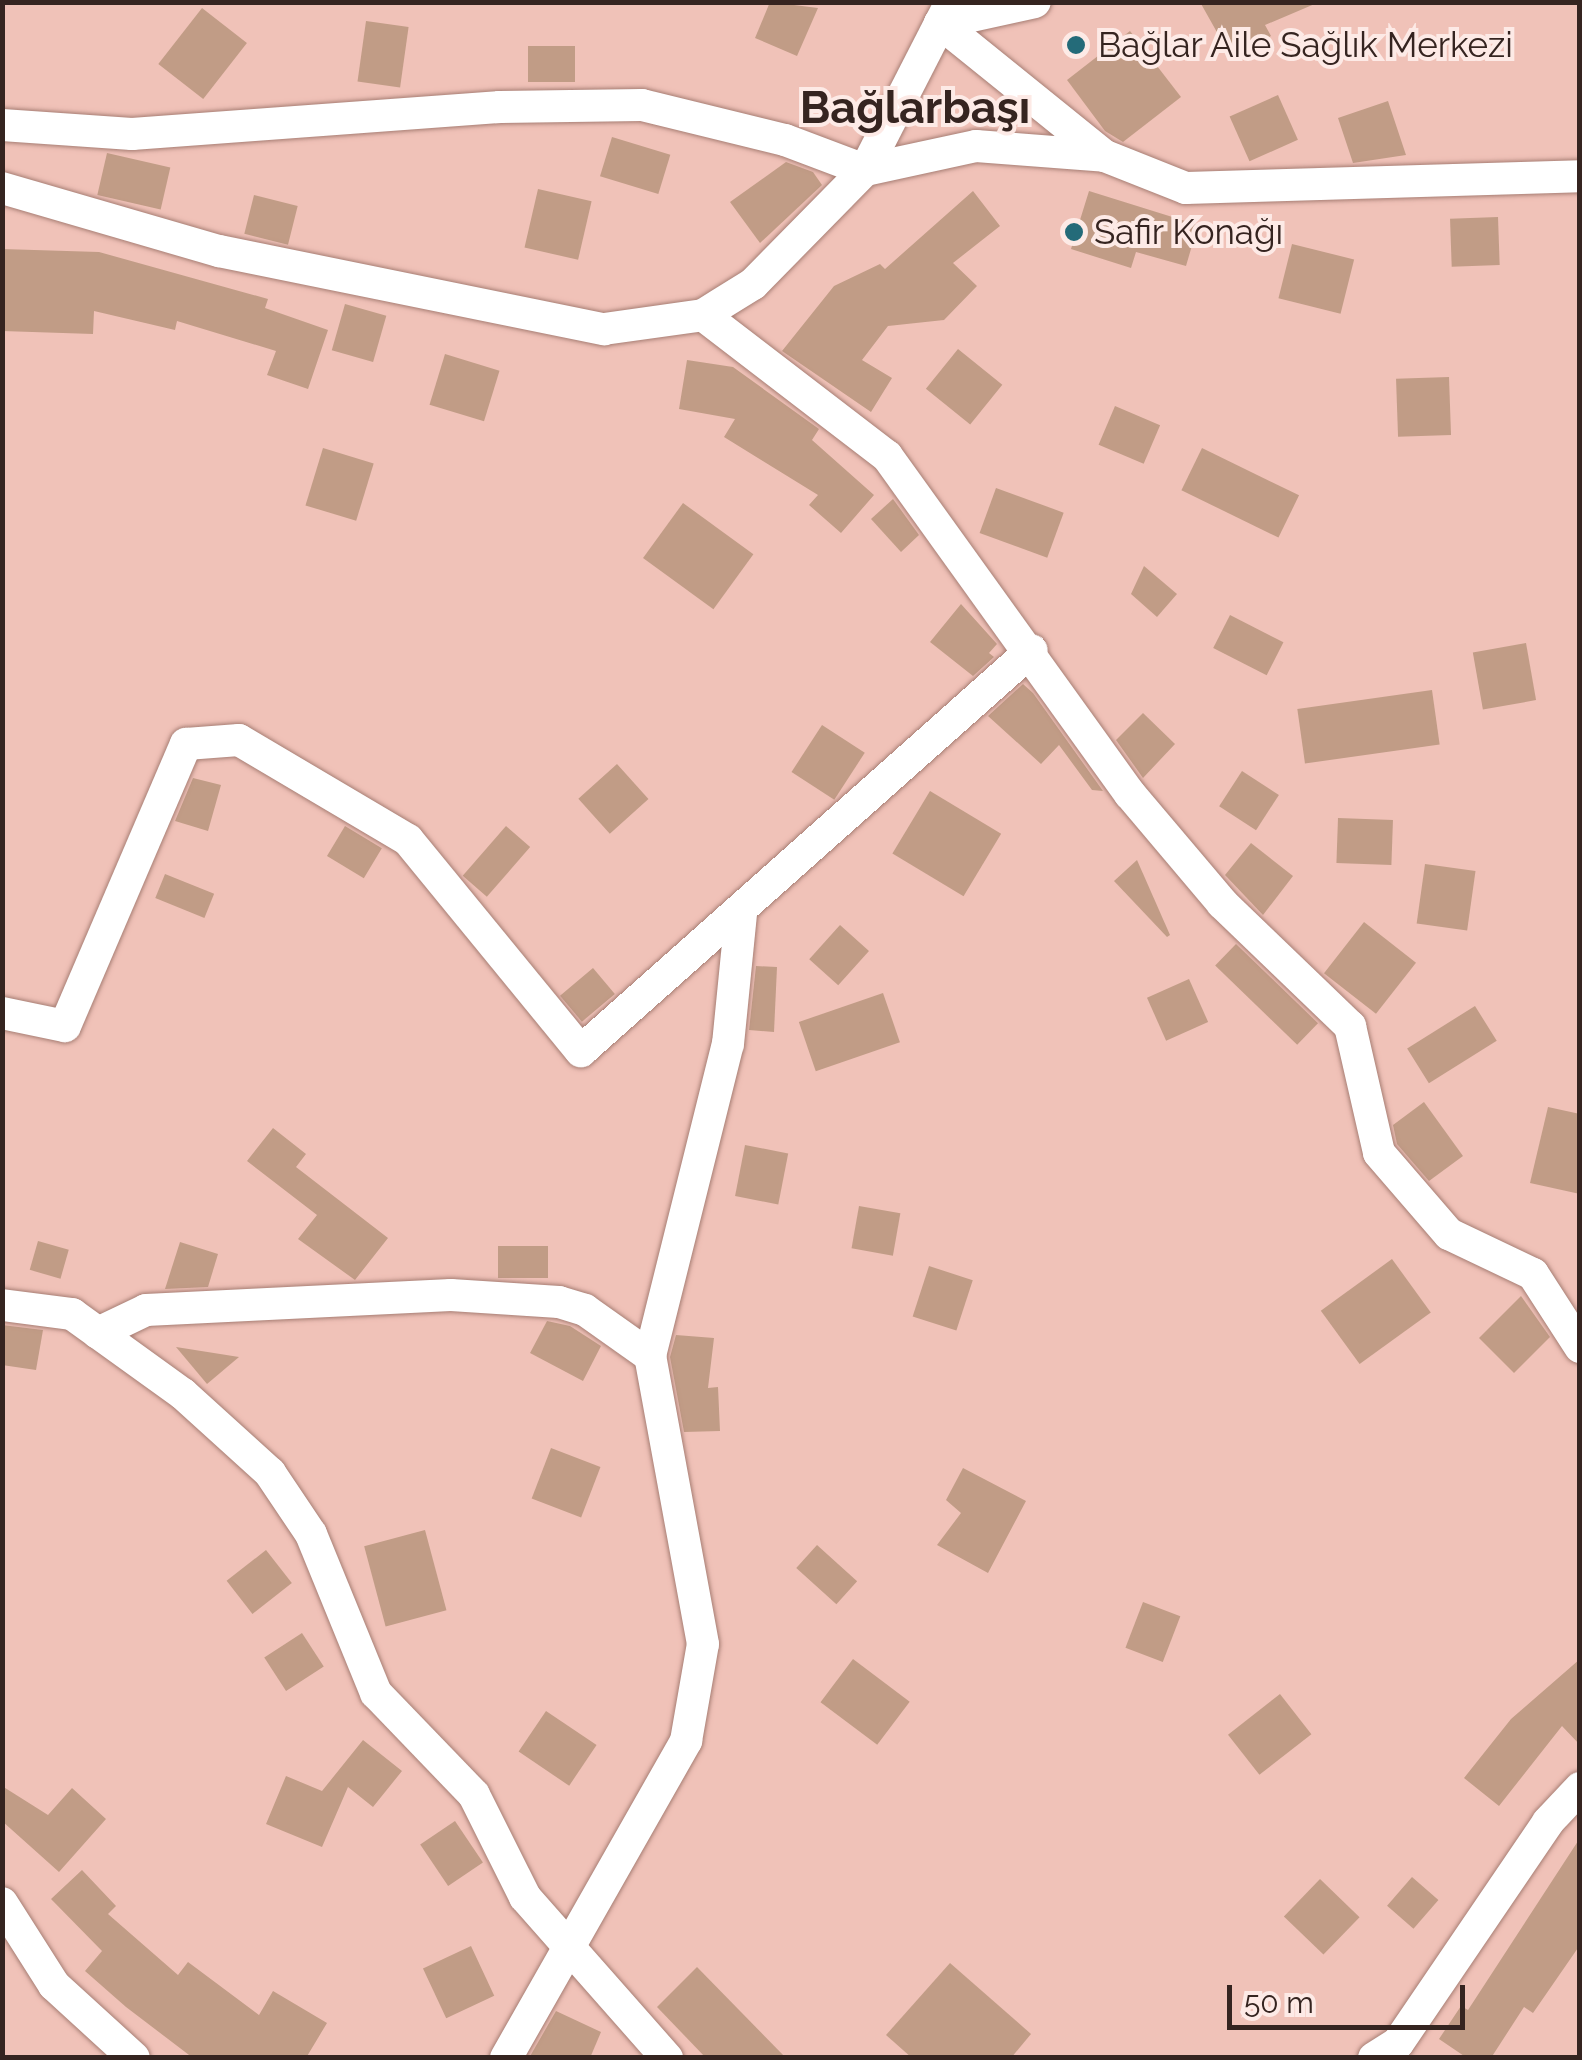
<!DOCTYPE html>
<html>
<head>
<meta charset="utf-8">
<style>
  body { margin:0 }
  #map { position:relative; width:1582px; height:2060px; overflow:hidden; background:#f0c2b8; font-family:Raleway,sans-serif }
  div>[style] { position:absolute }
  .building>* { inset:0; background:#c19c86; transform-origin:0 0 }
  .roads { filter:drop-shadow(0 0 2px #a77e74) drop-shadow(0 0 2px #a77e74) }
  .minor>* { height:32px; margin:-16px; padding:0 16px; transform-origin:16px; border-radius:16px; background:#fff }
  .dots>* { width:28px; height:28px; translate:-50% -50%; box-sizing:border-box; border:5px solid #fdeae6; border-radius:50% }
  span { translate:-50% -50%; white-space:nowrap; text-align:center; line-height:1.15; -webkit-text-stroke:8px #fdeae6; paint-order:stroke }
  .poi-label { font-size:35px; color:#352420 }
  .left { translate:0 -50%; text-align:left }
  .district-label { font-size:45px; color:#352420; font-weight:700 }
  .frame { position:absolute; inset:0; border:5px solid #352420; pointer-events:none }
  .scale { position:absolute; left:1227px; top:1985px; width:238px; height:45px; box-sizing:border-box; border:5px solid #352420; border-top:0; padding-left:12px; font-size:30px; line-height:35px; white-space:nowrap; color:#352420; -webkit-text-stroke:8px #fdeae6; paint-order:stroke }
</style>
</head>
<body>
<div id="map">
  <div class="building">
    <i style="clip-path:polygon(770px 2px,818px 8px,797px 56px,755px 38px)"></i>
    <i style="clip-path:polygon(1200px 2px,1317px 2px,1317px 3px,1265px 25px,1271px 36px,1232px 59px)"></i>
    <i style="left:202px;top:8px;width:57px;height:71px;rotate:38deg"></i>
    <i style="left:366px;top:21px;width:43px;height:61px;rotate:8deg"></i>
    <i style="clip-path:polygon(1130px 31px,1181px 97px,1123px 142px,1105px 131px,1067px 80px)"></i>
    <i style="left:575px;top:46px;width:36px;height:47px;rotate:90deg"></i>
    <i style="left:1278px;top:95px;width:49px;height:53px;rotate:66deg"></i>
    <i style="clip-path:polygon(1388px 101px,1406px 155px,1353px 163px,1338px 118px)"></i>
    <i style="left:612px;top:137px;width:61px;height:41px;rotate:17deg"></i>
    <i style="left:107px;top:153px;width:65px;height:43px;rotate:13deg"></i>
    <i style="clip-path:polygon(786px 162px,813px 172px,822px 185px,760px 243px,730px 202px)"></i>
    <i style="left:538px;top:189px;width:55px;height:60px;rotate:13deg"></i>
    <i style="clip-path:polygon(973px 191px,1000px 226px,953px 263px,977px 286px,944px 320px,888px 326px,862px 360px,892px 378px,871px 412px,782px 351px,834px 286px,880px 264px,885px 269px)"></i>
    <i style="clip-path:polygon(1089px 191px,1198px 225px,1186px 266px,1136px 252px,1131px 268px,1071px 249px)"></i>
    <i style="left:254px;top:195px;width:45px;height:40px;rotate:14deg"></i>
    <i style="left:1498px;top:217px;width:48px;height:48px;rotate:88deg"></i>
    <i style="left:1292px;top:244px;width:64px;height:56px;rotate:14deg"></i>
    <i style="clip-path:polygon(2px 249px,99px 252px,268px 299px,265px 308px,328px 330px,308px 389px,267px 375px,276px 351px,177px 321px,175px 330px,94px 311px,93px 334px,2px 331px)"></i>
    <i style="left:345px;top:304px;width:43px;height:48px;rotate:16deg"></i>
    <i style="left:958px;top:349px;width:57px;height:51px;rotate:39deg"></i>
    <i style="left:445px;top:354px;width:57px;height:53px;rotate:17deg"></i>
    <i style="clip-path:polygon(687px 360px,733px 367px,819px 429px,812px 440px,874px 495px,841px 533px,809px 505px,818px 495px,724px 437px,735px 419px,679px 409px)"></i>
    <i style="left:1449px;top:377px;width:58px;height:53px;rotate:88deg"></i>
    <i style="left:1115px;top:406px;width:49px;height:42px;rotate:23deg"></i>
    <i style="left:323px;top:448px;width:53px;height:60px;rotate:17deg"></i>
    <i style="left:1202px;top:448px;width:108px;height:47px;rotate:26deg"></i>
    <i style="left:996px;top:488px;width:72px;height:48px;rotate:20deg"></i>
    <i style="clip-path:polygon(893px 499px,919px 535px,901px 552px,871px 519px)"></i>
    <i style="left:683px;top:503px;width:87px;height:68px;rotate:36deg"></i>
    <i style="clip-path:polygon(1144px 566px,1177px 594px,1157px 617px,1131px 594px)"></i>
    <i style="clip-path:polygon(961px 604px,997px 644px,989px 653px,994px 657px,973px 676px,930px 642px)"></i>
    <i style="left:1230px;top:615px;width:60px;height:37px;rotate:27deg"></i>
    <i style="left:1526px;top:643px;width:58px;height:54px;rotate:80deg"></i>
    <i style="clip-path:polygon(1023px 684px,1033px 693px,1103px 791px,1092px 790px,1059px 745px,1041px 764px,988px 716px)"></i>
    <i style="left:1432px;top:690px;width:55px;height:136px;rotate:82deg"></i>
    <i style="clip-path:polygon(1143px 713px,1175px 744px,1143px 778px,1116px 740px)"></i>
    <i style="left:822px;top:725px;width:51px;height:56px;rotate:33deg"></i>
    <i style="left:617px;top:764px;width:47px;height:52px;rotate:48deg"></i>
    <i style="left:1242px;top:771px;width:44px;height:42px;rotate:33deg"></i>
    <i style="clip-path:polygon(193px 778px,221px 785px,208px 831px,175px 821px)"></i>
    <i style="left:930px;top:791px;width:83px;height:73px;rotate:31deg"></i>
    <i style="left:1338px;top:818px;width:55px;height:45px;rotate:2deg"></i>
    <i style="left:345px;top:826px;width:43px;height:35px;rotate:31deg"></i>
    <i style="left:506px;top:826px;width:32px;height:66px;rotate:41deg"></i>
    <i style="clip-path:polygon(1251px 843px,1293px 876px,1263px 915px,1225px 875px)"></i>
    <i style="clip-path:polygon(1137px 860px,1170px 935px,1167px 937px,1114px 881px)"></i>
    <i style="left:1425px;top:864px;width:51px;height:60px;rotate:8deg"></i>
    <i style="left:165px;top:874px;width:53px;height:26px;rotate:22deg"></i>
    <i style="left:1364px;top:922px;width:66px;height:65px;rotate:38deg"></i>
    <i style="left:840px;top:925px;width:39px;height:46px;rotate:42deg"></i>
    <i style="left:1236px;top:944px;width:114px;height:30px;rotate:44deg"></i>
    <i style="clip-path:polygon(756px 966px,777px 967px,774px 1032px,749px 1030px)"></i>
    <i style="left:593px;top:968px;width:34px;height:43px;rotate:50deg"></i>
    <i style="left:1189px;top:979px;width:47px;height:46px;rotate:66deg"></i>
    <i style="left:883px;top:993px;width:52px;height:89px;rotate:71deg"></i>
    <i style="left:1475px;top:1006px;width:41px;height:80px;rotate:58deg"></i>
    <i style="clip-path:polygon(1424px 1102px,1463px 1156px,1429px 1181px,1397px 1144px,1393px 1125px)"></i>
    <i style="clip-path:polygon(1548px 1107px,1580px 1114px,1580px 1194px,1530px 1183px)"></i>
    <i style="clip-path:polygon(273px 1128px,306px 1154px,296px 1167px,388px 1238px,355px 1280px,298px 1239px,317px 1215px,247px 1161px)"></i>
    <i style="left:745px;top:1145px;width:44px;height:52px;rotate:11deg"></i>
    <i style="left:859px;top:1206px;width:42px;height:43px;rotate:10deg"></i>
    <i style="left:38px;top:1241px;width:32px;height:30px;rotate:16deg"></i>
    <i style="clip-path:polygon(180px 1242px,218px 1254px,208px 1287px,165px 1289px)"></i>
    <i style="left:498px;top:1246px;width:50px;height:32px"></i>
    <i style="left:1392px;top:1259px;width:66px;height:88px;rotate:54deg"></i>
    <i style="left:929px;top:1266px;width:46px;height:53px;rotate:18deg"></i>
    <i style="clip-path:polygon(1521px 1296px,1550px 1337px,1514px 1373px,1479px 1338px)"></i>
    <i style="clip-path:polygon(547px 1321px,570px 1326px,601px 1346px,583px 1381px,530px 1353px)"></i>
    <i style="clip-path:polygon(2px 1325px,43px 1330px,36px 1370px,2px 1365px)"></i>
    <i style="clip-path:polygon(676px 1335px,714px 1338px,708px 1388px,718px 1387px,720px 1431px,684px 1432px,670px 1357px)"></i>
    <i style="clip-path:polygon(176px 1347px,239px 1357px,207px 1384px)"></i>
    <i style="left:551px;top:1448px;width:53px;height:54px;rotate:21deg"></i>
    <i style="clip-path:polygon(963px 1468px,1026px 1501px,988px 1573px,937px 1545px,961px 1513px,946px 1500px)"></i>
    <i style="left:425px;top:1530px;width:83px;height:63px;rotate:75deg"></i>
    <i style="left:817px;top:1545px;width:54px;height:31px;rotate:42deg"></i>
    <i style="left:266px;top:1550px;width:42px;height:50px;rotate:52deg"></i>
    <i style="left:1143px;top:1602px;width:40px;height:49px;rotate:21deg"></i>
    <i style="left:302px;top:1633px;width:40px;height:45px;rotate:57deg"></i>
    <i style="left:853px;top:1659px;width:71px;height:54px;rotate:37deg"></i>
    <i style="clip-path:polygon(1580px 1659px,1580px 1745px,1562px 1726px,1499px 1806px,1464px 1778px,1511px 1719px)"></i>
    <i style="left:1280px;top:1694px;width:51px;height:66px;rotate:52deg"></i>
    <i style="left:546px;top:1711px;width:61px;height:49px;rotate:34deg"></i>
    <i style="clip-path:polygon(363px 1740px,402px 1771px,373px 1807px,348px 1787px,322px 1847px,266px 1824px,286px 1776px,322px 1791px)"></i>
    <i style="clip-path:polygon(2px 1786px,48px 1815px,72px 1788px,106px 1819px,59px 1872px,2px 1821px)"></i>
    <i style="left:455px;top:1821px;width:50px;height:42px;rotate:56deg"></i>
    <i style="clip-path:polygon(1580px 1838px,1580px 1945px,1533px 2013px,1524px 2007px,1491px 2058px,1467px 2058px,1439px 2039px,1461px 2006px,1468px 2010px)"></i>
    <i style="clip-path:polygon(82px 1870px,116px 1906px,108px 1914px,178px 1975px,188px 1962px,259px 2015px,273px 1991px,327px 2023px,306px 2058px,193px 2058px,126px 2007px,85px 1971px,102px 1951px,51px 1899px)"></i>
    <i style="left:1412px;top:1877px;width:35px;height:38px;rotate:41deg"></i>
    <i style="left:1320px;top:1879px;width:55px;height:52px;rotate:44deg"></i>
    <i style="left:471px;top:1946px;width:55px;height:53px;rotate:65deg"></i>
    <i style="clip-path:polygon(950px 1963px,1031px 2034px,1011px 2058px,912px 2058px,886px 2035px)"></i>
    <i style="clip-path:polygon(697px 1967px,786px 2058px,706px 2058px,657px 2007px)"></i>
    <i style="clip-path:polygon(556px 2011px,601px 2032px,590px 2058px,529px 2058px)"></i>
  </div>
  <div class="roads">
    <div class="minor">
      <i style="left:940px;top:23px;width:212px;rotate:38.9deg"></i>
      <i style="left:1105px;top:156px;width:87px;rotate:21.6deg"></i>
      <i style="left:1186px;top:188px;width:394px;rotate:-1.7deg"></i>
      <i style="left:940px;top:23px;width:97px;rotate:-12.5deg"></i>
      <i style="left:2px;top:125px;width:130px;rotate:4deg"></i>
      <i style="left:132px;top:134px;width:369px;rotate:-4.2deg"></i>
      <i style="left:500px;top:107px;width:142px;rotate:-0.8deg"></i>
      <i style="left:642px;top:105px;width:147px;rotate:13.8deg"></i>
      <i style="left:785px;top:140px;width:85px;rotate:20.6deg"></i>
      <i style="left:865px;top:170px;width:114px;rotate:-12.2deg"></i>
      <i style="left:976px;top:146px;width:129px;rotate:4.4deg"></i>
      <i style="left:2px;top:188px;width:226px;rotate:16.2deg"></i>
      <i style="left:219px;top:251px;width:393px;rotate:11.5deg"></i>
      <i style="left:604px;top:329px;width:100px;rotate:-8deg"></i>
      <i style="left:703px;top:315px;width:59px;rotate:-31.8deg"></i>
      <i style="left:753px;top:284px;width:160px;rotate:-45.5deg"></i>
      <i style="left:865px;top:170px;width:189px;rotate:-62.9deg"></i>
      <i style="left:703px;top:315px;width:232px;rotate:37.5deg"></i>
      <i style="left:887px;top:456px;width:416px;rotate:54.3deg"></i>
      <i style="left:1130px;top:794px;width:143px;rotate:49.8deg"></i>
      <i style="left:1222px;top:903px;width:178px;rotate:43.9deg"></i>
      <i style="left:1350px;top:1026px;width:130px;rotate:77.1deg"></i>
      <i style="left:1379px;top:1153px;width:107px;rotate:49.2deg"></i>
      <i style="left:1449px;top:1234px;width:93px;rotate:25.5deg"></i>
      <i style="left:1533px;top:1274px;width:87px;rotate:57.2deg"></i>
      <i style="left:2px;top:1013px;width:64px;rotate:11.7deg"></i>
      <i style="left:65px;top:1026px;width:307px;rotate:-66.8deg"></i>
      <i style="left:186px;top:744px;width:53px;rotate:-4.3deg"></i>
      <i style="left:239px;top:740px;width:196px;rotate:30.6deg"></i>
      <i style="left:408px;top:840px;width:273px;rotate:50.7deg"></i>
      <i style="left:581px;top:1051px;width:603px;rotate:-41.64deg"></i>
      <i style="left:2px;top:1305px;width:71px;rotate:7.3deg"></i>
      <i style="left:72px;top:1314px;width:137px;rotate:35.8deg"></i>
      <i style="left:183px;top:1394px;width:118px;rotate:42.2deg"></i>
      <i style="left:270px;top:1473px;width:73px;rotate:56.1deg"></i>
      <i style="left:311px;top:1534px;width:172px;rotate:67.8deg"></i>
      <i style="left:376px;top:1693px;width:141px;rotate:46.1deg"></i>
      <i style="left:474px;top:1795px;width:114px;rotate:63.4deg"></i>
      <i style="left:525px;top:1897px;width:215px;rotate:48.6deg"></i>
      <i style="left:98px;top:1333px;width:53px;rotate:-25.6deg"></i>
      <i style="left:146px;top:1310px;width:305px;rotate:-2.8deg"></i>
      <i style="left:451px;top:1295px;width:108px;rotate:3.7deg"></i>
      <i style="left:559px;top:1302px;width:27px;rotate:17deg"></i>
      <i style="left:585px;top:1310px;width:80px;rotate:35.3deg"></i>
      <i style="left:2px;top:1903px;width:97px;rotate:57.6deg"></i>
      <i style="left:54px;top:1985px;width:108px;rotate:42.4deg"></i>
      <i style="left:506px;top:2058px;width:365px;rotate:-60.4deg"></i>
      <i style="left:686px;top:1741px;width:98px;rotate:-80.1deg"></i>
      <i style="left:703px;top:1644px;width:293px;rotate:-100.4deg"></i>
      <i style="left:650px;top:1356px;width:322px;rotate:-76deg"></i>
      <i style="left:728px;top:1044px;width:131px;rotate:-84.3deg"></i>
      <i style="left:1374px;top:2058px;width:28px;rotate:-32deg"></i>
      <i style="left:1398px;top:2043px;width:267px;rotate:-55.8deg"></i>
      <i style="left:1548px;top:1822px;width:47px;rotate:-46.7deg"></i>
    </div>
  </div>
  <div class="dots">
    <i style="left:1076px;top:45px;background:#246b79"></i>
    <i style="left:1074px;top:232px;background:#246b79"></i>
  </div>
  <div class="poi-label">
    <span class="left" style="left:1098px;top:45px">Bağlar Aile Sağlık Merkezi</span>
    <span class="left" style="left:1094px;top:232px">Safir Konağı</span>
  </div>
  <div class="district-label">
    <span style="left:915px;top:108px">Bağlarbaşı</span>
  </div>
  <div class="frame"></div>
  <div class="scale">50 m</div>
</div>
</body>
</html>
